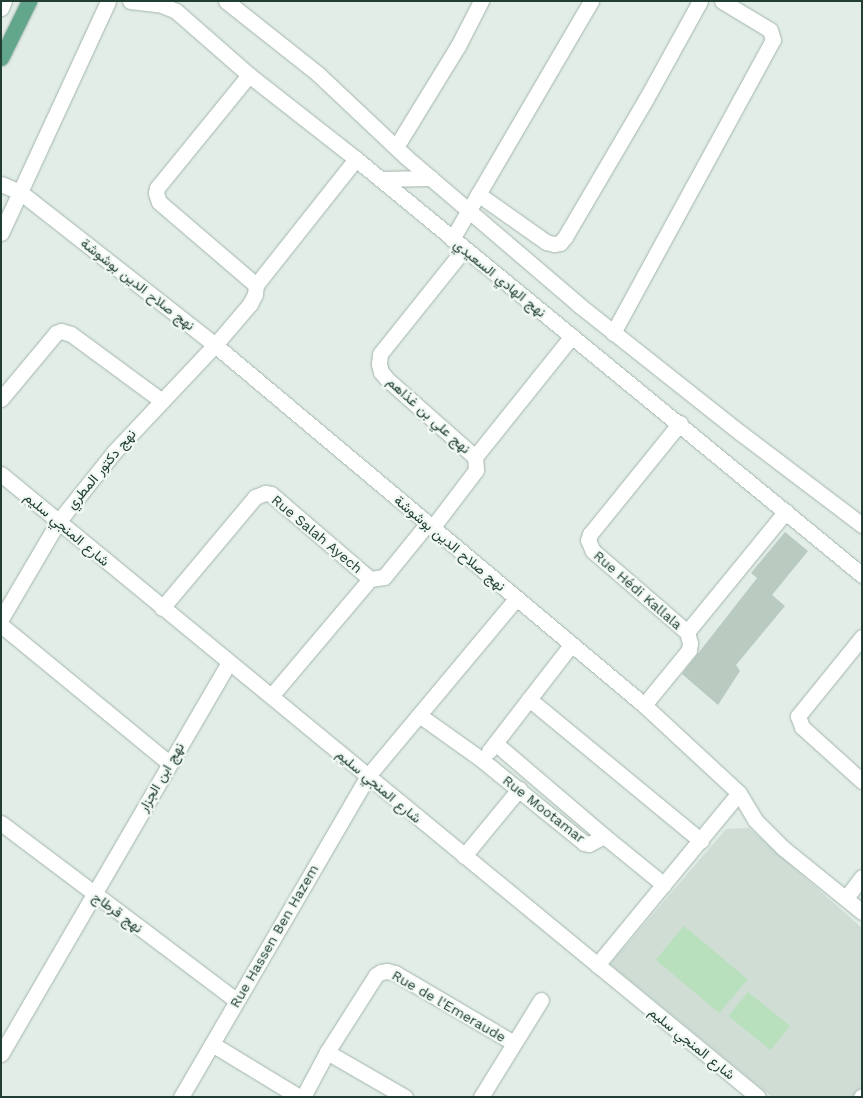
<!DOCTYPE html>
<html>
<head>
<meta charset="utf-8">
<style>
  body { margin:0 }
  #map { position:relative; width:863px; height:1098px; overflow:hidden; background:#e1ede6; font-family:"Work Sans",Vazirmatn,sans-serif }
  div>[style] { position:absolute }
  .built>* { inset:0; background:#cfddd5 }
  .green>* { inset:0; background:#b8e0bd; transform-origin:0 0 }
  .building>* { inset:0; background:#b9cbc1 }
  .roads { filter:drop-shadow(0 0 1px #a3b5ac) drop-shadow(0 0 1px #a3b5ac) }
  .minor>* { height:15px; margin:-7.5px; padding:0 7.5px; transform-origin:7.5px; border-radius:7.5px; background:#fff }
  .major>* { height:15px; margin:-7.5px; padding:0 7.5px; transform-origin:7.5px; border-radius:7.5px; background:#62a68b }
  span { translate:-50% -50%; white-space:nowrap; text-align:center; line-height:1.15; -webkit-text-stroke:4.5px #f2f9f4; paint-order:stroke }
  .street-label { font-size:14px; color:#203f32 }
  .frame { position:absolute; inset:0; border:2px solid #203f32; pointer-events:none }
</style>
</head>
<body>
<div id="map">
  <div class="built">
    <i style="clip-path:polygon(749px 828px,862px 928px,862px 1087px,854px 1097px,772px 1097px,610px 964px,726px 829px)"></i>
  </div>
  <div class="green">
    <i style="left:684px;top:926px;width:83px;height:44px;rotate:40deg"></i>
    <i style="left:748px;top:992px;width:54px;height:31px;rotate:39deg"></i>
  </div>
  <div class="building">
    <i style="clip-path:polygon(785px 532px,808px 551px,772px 595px,785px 606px,736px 665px,740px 671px,718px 705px,682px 674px,757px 578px,751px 573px)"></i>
  </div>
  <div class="roads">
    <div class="minor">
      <i style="left:130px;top:1px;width:32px;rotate:7deg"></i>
      <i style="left:162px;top:5px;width:15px;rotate:23deg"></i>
      <i style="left:176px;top:11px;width:97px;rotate:41.2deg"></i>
      <i style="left:249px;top:75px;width:136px;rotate:38.1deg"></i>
      <i style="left:356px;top:159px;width:655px;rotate:39.42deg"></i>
      <i style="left:226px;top:1px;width:117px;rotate:38.4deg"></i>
      <i style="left:318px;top:74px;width:121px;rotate:43.3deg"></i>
      <i style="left:406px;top:157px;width:228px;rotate:40.5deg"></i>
      <i style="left:579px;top:305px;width:208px;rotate:38.4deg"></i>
      <i style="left:742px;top:434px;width:151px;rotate:37.2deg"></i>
      <i style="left:1px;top:8px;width:8px;rotate:-67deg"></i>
      <i style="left:249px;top:75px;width:146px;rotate:129.2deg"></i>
      <i style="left:157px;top:188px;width:5px;rotate:101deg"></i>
      <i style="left:156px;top:193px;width:9px;rotate:72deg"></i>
      <i style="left:159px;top:202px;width:128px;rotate:40.6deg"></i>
      <i style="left:396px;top:147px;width:119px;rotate:-58.5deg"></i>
      <i style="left:458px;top:46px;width:51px;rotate:-62.9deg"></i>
      <i style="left:380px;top:179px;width:51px;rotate:-1.1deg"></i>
      <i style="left:1px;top:184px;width:21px;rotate:23deg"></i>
      <i style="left:20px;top:192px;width:248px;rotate:38.1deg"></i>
      <i style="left:215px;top:345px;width:560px;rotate:40deg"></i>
      <i style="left:644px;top:705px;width:129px;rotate:42.8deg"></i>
      <i style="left:739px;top:793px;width:31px;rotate:59deg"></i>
      <i style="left:755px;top:820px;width:40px;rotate:45deg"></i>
      <i style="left:783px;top:848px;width:102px;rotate:39deg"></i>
      <i style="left:478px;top:194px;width:83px;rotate:35.2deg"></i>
      <i style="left:546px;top:242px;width:8px;rotate:14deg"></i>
      <i style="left:554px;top:244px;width:6px;rotate:-9deg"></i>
      <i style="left:560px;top:243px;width:8px;rotate:-50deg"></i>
      <i style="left:565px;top:237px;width:160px;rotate:-59.6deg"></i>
      <i style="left:646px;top:99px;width:112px;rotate:-61.1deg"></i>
      <i style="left:1px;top:233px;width:255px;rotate:-65.2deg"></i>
      <i style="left:452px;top:239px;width:276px;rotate:-59.7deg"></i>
      <i style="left:464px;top:249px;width:134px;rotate:128.7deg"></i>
      <i style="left:380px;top:354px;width:10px;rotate:96deg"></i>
      <i style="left:379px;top:364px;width:8px;rotate:76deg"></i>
      <i style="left:381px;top:372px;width:11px;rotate:49deg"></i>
      <i style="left:388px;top:380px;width:116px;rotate:41.5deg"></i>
      <i style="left:475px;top:457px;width:155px;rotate:-51.3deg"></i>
      <i style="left:613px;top:333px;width:334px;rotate:-61.4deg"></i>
      <i style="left:773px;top:40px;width:10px;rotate:-107deg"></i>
      <i style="left:770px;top:30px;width:56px;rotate:-148.9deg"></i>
      <i style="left:1px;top:399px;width:86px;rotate:-50.2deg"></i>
      <i style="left:56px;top:333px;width:5px;rotate:-22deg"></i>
      <i style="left:61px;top:331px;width:10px;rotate:17deg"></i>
      <i style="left:71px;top:334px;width:113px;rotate:36.4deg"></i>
      <i style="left:680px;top:423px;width:143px;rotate:129deg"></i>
      <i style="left:590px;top:534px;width:6px;rotate:108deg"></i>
      <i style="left:588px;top:540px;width:12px;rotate:66deg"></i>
      <i style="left:593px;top:551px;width:124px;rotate:40.8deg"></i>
      <i style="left:687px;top:632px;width:156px;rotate:-50.7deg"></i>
      <i style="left:1px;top:474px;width:980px;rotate:39.45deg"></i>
      <i style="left:432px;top:528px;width:73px;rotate:-52.8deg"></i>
      <i style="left:476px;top:470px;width:13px;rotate:-94deg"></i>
      <i style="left:370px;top:579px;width:14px;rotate:-8deg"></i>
      <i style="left:384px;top:577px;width:68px;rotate:-50.9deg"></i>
      <i style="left:162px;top:608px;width:145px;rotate:-50deg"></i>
      <i style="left:255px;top:497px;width:11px;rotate:-22deg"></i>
      <i style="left:265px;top:493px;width:6px;rotate:9deg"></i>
      <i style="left:271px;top:494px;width:130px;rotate:40.6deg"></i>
      <i style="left:370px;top:579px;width:153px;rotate:130.2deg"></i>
      <i style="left:1px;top:619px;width:113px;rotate:-59.6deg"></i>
      <i style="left:58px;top:522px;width:90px;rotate:-51.3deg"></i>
      <i style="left:114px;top:452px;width:147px;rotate:-46.7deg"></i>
      <i style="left:215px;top:345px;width:54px;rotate:-49.5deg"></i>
      <i style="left:250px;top:304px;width:11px;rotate:-63deg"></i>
      <i style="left:255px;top:294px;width:9px;rotate:-84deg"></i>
      <i style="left:256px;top:285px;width:161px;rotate:-51.6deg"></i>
      <i style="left:1px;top:625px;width:217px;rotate:39.4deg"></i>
      <i style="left:862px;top:637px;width:102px;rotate:129deg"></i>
      <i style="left:798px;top:716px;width:12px;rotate:70deg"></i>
      <i style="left:802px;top:727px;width:81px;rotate:42deg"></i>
      <i style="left:529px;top:699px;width:223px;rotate:39.5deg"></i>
      <i style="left:644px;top:705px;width:71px;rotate:-50.7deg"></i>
      <i style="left:689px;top:650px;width:7px;rotate:-82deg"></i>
      <i style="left:690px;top:643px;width:11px;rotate:-105deg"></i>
      <i style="left:419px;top:715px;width:77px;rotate:35.5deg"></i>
      <i style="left:482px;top:760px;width:132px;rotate:39.1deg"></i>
      <i style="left:584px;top:843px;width:5px;rotate:11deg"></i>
      <i style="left:589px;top:844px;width:17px;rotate:-28deg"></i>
      <i style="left:604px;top:836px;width:143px;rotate:-139.5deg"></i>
      <i style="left:489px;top:751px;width:134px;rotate:-52.3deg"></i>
      <i style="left:1px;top:823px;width:294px;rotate:37deg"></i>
      <i style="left:604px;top:836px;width:77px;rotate:39.2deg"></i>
      <i style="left:464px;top:856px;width:87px;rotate:-50.6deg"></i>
      <i style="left:846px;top:898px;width:26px;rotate:-53deg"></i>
      <i style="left:597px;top:965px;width:223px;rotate:-50.5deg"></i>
      <i style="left:212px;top:1044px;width:102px;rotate:31.3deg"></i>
      <i style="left:327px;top:1052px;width:90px;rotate:30deg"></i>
      <i style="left:1px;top:1054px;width:453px;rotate:-59.8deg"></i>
      <i style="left:181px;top:1097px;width:370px;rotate:-59.8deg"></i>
      <i style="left:367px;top:777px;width:232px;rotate:-50.1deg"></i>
      <i style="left:303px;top:1097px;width:51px;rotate:-61.9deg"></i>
      <i style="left:327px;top:1052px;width:91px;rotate:-57.5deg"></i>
      <i style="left:376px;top:975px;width:6px;rotate:-31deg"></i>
      <i style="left:381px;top:972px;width:6px;rotate:-9deg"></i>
      <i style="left:387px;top:971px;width:8px;rotate:14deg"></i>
      <i style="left:395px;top:973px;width:138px;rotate:30.5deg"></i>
      <i style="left:481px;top:1097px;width:114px;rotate:-58.3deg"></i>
      <i style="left:861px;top:1097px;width:1px;rotate:-45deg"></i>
    </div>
    <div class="major">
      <i style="left:1px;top:58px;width:64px;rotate:-63.8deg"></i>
    </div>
  </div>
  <div class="street-label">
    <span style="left:500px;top:278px;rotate:39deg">نهج الهادي السعيدي</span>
    <span style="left:138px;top:284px;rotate:38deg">نهج صلاح الدين بوشوشة</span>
    <span style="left:429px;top:415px;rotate:42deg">نهج علي بن غذاهم</span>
    <span style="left:101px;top:469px;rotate:-50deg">نهج دكتور المطري</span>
    <span style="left:67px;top:529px;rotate:40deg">شارع المنجي سليم</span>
    <span style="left:317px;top:534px;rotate:40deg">Rue Salah Ayech</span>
    <span style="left:450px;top:543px;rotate:40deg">نهج صلاح الدين بوشوشة</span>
    <span style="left:638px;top:590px;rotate:41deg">Rue Hédi Kallala</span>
    <span style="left:161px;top:777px;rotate:-60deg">نهج ابن الجزار</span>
    <span style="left:379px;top:786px;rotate:40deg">شارع المنجي سليم</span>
    <span style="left:544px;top:809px;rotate:38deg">Rue Mootamar</span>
    <span style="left:118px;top:912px;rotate:37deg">نهج قرطاج</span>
    <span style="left:274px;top:936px;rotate:-60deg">Rue Hassen Ben Hazem</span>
    <span style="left:449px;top:1006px;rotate:30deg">Rue de l'Emeraude</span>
    <span style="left:692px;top:1043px;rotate:39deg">شارع المنجي سليم</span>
  </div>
  <div class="frame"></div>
</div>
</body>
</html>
